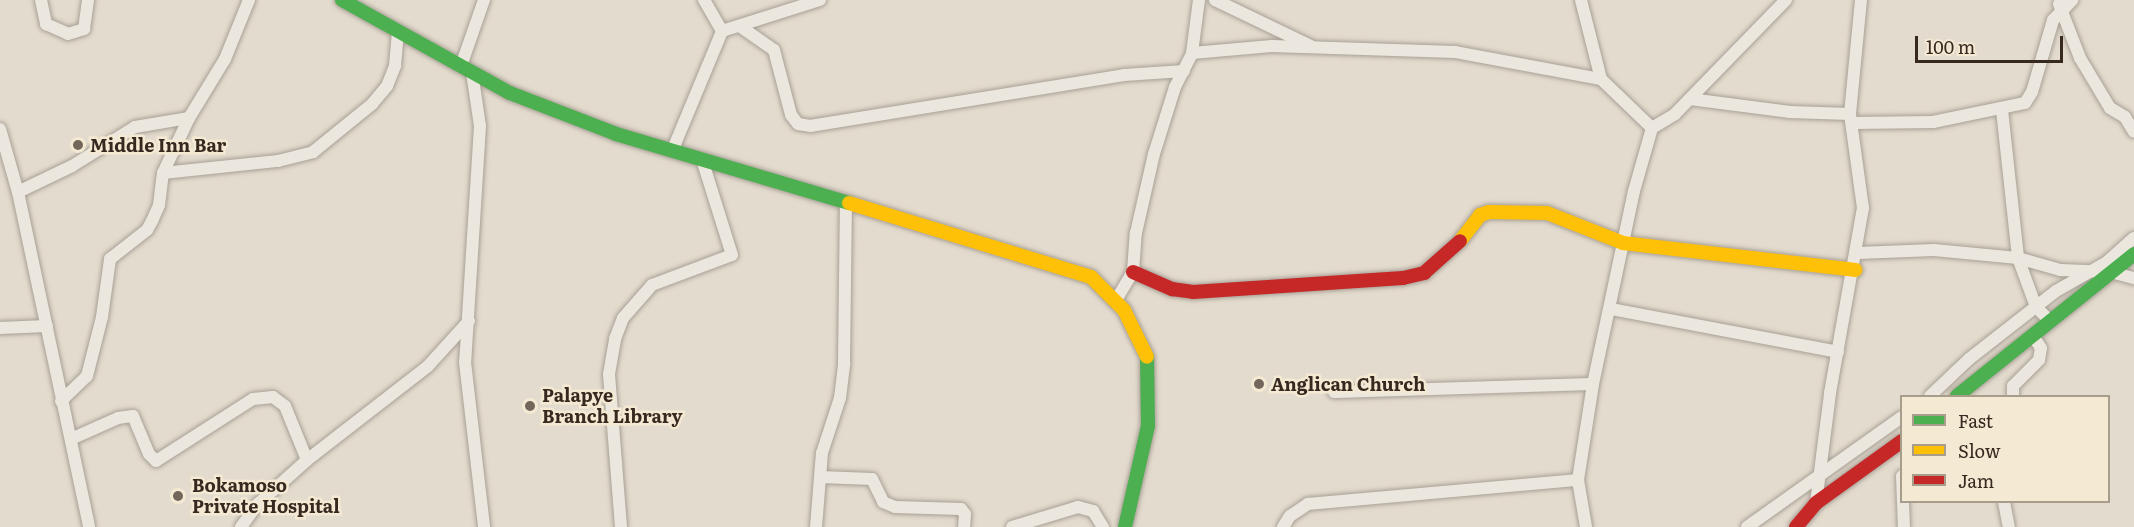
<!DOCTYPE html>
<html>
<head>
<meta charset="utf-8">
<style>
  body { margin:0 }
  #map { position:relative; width:2134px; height:527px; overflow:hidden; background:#e3dbcd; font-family:Literata,serif }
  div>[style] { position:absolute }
  .roads { filter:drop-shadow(0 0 2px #a8a096) drop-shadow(0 0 2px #a8a096) }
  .street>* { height:12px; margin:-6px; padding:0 6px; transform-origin:6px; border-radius:6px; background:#ece7de }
  .fast>* { height:14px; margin:-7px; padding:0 7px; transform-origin:7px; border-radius:7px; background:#4caf50 }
  .slow>* { height:14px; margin:-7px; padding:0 7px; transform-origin:7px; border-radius:7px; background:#ffc107 }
  .jam>* { height:14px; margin:-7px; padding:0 7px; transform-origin:7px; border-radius:7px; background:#c62828 }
  .dots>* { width:16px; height:16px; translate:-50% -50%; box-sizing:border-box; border:3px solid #f4e9d3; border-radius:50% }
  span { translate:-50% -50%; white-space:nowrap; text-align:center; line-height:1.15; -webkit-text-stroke:5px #f4e9d3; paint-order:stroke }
  .poi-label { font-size:18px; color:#37291f; font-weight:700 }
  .left { translate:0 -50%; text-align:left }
  .legend { position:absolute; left:1900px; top:395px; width:210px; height:108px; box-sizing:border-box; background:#f4e9d3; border:2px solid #a89c8b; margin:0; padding:8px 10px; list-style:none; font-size:18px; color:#37291f }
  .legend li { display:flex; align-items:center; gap:12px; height:30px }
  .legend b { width:30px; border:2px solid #a89c8b }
  .scale { position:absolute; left:1915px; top:36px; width:148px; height:27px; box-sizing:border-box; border:3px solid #37291f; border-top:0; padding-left:8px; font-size:18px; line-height:21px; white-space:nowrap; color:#37291f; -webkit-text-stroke:4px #f4e9d3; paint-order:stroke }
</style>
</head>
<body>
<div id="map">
  <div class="roads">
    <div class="street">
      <i style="left:41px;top:0;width:25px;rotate:78deg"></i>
      <i style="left:46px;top:24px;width:24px;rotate:24deg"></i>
      <i style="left:68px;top:34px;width:17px;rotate:-17deg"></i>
      <i style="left:84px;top:29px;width:29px;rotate:-82deg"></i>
      <i style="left:1215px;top:0;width:106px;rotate:25.6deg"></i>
      <i style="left:1581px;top:0;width:81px;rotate:75.8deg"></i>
      <i style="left:1601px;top:79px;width:71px;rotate:43.9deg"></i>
      <i style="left:1652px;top:128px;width:66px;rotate:105.9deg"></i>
      <i style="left:1634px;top:191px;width:197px;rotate:102deg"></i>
      <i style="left:1593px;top:384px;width:97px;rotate:98.9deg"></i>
      <i style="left:1578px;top:480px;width:48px;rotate:80.3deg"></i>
      <i style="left:2059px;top:4px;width:58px;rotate:68.7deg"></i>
      <i style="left:2080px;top:58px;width:58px;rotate:59deg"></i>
      <i style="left:2110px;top:108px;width:17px;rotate:31deg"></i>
      <i style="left:2125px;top:117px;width:17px;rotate:59deg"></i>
      <i style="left:741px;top:27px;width:40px;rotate:34.9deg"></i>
      <i style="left:774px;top:50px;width:67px;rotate:75.3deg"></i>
      <i style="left:791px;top:115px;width:11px;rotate:52deg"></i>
      <i style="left:798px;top:124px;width:12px;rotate:9deg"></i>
      <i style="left:810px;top:126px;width:318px;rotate:-9.2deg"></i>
      <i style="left:1124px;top:75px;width:60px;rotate:-3.8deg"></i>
      <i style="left:722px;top:31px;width:103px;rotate:-17.6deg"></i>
      <i style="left:1192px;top:53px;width:80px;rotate:-5deg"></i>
      <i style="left:1272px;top:46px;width:183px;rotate:1.9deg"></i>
      <i style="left:1455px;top:52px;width:148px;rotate:10.5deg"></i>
      <i style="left:461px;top:66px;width:70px;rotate:-70.8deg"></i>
      <i style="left:472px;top:72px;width:55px;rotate:81.6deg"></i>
      <i style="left:480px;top:126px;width:236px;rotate:93.6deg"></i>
      <i style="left:465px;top:362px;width:166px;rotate:83.4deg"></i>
      <i style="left:1690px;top:99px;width:101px;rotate:7.4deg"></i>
      <i style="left:1790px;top:112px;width:60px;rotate:1.9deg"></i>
      <i style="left:2002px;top:110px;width:149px;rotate:83.8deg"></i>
      <i style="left:2018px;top:258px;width:52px;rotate:69.8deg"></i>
      <i style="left:2036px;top:307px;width:17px;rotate:45deg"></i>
      <i style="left:1852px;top:123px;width:81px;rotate:-0.7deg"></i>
      <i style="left:1933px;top:122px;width:94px;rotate:-11.7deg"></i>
      <i style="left:2025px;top:103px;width:13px;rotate:-58deg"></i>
      <i style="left:2032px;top:92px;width:75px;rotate:-73.7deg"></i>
      <i style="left:2053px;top:20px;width:28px;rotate:-46deg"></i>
      <i style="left:1652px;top:128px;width:27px;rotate:-31deg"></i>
      <i style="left:1675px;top:114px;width:159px;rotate:-45.8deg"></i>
      <i style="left:0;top:129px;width:66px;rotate:74.1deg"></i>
      <i style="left:18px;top:192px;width:342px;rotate:78deg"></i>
      <i style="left:673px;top:149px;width:128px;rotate:-67.4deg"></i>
      <i style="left:722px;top:31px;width:36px;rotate:-120deg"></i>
      <i style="left:163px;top:173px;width:116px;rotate:-6deg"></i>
      <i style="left:278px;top:161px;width:36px;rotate:-14deg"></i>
      <i style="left:313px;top:152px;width:76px;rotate:-39.1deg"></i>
      <i style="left:372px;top:104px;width:23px;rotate:-50deg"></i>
      <i style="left:387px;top:86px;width:22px;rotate:-68deg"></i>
      <i style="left:395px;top:66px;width:34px;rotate:-85deg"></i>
      <i style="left:18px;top:192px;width:60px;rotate:-25.7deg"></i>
      <i style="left:72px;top:166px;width:74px;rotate:-31.8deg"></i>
      <i style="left:135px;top:127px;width:55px;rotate:-9.5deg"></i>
      <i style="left:1858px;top:253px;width:76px;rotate:-2.3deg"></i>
      <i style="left:1934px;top:250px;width:84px;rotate:5.4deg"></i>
      <i style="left:2018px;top:258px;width:44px;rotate:15.9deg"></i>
      <i style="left:2060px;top:270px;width:51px;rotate:2.2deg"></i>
      <i style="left:2111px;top:272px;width:24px;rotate:15deg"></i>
      <i style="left:1116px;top:300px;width:33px;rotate:-59deg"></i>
      <i style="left:1133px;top:272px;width:39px;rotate:-86deg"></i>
      <i style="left:1136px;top:233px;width:81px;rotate:-77.2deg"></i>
      <i style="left:1154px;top:154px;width:70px;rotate:-72.6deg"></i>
      <i style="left:1175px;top:87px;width:38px;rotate:-63deg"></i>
      <i style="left:1192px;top:53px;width:53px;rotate:-82.5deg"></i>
      <i style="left:1611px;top:309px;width:231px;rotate:10.7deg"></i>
      <i style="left:0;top:328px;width:47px;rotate:-2.4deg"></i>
      <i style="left:1334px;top:392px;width:259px;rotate:-1.8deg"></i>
      <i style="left:1930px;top:396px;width:54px;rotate:-43.5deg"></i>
      <i style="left:1969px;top:359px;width:110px;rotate:-38deg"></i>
      <i style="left:2056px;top:291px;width:59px;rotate:-29.6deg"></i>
      <i style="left:2107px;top:262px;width:36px;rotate:-42deg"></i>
      <i style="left:2013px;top:396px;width:10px;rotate:-90deg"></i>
      <i style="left:2013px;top:386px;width:37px;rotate:-45deg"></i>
      <i style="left:2039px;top:360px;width:12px;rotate:-81deg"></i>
      <i style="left:2041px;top:348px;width:14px;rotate:-124deg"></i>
      <i style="left:61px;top:401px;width:36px;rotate:-44deg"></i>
      <i style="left:87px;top:376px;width:61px;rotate:-75.7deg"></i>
      <i style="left:102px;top:317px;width:59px;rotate:-82.1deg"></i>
      <i style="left:110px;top:259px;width:47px;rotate:-38.1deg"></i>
      <i style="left:147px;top:230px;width:10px;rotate:-61deg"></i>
      <i style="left:152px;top:221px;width:17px;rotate:-66deg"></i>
      <i style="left:159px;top:205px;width:32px;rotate:-83deg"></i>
      <i style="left:163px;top:173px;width:61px;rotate:-64.7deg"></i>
      <i style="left:189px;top:118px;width:69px;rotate:-58.6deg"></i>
      <i style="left:225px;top:59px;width:64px;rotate:-67.9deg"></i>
      <i style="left:71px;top:439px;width:51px;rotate:-24.1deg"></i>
      <i style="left:118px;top:418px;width:15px;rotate:-8deg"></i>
      <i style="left:133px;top:416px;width:41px;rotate:67.2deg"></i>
      <i style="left:149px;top:454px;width:10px;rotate:45deg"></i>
      <i style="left:156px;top:461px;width:115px;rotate:-32.6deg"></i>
      <i style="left:253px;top:399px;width:20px;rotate:-6deg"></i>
      <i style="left:273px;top:397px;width:15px;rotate:37deg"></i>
      <i style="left:285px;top:406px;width:58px;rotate:67.8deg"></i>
      <i style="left:1902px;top:476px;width:51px;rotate:87.8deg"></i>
      <i style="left:820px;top:477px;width:52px;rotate:2.2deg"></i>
      <i style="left:872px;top:479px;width:25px;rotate:64deg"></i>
      <i style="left:883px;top:502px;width:13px;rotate:23deg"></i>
      <i style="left:895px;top:507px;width:66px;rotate:1.7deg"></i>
      <i style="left:961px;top:509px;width:6px;rotate:51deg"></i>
      <i style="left:965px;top:514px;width:13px;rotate:94deg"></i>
      <i style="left:2004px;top:502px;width:25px;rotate:79deg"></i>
      <i style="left:1816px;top:503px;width:111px;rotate:-82.7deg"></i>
      <i style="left:1830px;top:393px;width:188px;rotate:-79.9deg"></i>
      <i style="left:1863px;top:208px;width:95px;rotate:-97.9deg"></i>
      <i style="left:1850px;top:114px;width:115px;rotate:-84.5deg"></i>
      <i style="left:241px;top:527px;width:29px;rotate:-54deg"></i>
      <i style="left:258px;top:504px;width:66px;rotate:-41.9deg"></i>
      <i style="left:307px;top:460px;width:153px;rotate:-37.8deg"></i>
      <i style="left:428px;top:366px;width:61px;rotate:-47.7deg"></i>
      <i style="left:621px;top:527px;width:153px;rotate:-94.5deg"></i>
      <i style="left:609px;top:374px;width:36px;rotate:-80deg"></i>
      <i style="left:615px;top:339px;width:22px;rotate:-69deg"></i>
      <i style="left:623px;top:318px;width:44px;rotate:-48.7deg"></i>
      <i style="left:652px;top:285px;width:85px;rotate:-20.6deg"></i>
      <i style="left:732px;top:255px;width:101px;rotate:-107.4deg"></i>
      <i style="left:816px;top:527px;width:74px;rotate:-85.4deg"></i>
      <i style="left:822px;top:453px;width:58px;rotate:-71.9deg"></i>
      <i style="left:840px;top:398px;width:35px;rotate:-83deg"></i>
      <i style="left:844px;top:363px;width:161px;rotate:-89.3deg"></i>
      <i style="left:1012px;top:527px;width:69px;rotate:-16.9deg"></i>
      <i style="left:1078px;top:507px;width:16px;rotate:15deg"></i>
      <i style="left:1093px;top:511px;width:19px;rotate:58deg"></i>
      <i style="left:1283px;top:527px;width:13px;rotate:-58deg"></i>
      <i style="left:1290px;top:516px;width:22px;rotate:-34deg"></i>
      <i style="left:1308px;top:504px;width:271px;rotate:-5.1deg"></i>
      <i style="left:1747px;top:527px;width:190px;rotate:-35.4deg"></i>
    </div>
    <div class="fast">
      <i style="left:342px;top:0;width:192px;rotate:29deg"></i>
      <i style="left:510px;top:93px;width:114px;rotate:21.1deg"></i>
      <i style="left:616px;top:134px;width:243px;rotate:16.5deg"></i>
      <i style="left:1957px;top:396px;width:227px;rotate:-38.7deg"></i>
      <i style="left:1125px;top:527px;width:104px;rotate:-77.2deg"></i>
      <i style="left:1148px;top:426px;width:69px;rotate:-90.8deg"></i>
    </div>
    <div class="slow">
      <i style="left:849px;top:203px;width:253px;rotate:17deg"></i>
      <i style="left:1091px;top:277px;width:47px;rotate:45deg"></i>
      <i style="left:1124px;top:310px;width:52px;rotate:63.9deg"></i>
      <i style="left:1460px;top:241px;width:33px;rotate:-52deg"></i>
      <i style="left:1480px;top:215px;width:9px;rotate:-18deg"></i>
      <i style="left:1489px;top:212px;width:58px;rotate:1deg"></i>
      <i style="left:1547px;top:213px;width:82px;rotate:21.5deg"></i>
      <i style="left:1623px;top:243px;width:234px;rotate:6.6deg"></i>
    </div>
    <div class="jam">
      <i style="left:1133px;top:272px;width:43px;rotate:23.6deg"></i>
      <i style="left:1172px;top:289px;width:21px;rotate:8deg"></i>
      <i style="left:1193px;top:292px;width:210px;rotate:-3.8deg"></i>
      <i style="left:1403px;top:278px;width:22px;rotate:-13deg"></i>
      <i style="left:1424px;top:273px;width:48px;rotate:-41.6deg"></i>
      <i style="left:1796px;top:527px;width:31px;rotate:-50deg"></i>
      <i style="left:1816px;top:503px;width:106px;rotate:-35.8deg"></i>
    </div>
  </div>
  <div class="dots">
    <i style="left:78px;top:145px;background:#73675c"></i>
    <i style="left:1259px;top:384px;background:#73675c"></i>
    <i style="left:530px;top:406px;background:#73675c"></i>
    <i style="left:178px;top:496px;background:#73675c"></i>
  </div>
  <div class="poi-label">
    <span class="left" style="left:90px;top:145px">Middle Inn Bar</span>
    <span class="left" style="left:1271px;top:384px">Anglican Church</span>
    <span class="left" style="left:542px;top:406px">Palapye<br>Branch Library</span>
    <span class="left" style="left:192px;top:496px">Bokamoso<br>Private Hospital</span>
  </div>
  <ul class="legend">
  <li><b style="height:8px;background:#4caf50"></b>Fast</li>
  <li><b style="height:8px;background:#ffc107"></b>Slow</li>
  <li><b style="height:8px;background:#c62828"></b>Jam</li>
  </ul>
  <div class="scale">100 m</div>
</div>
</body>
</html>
